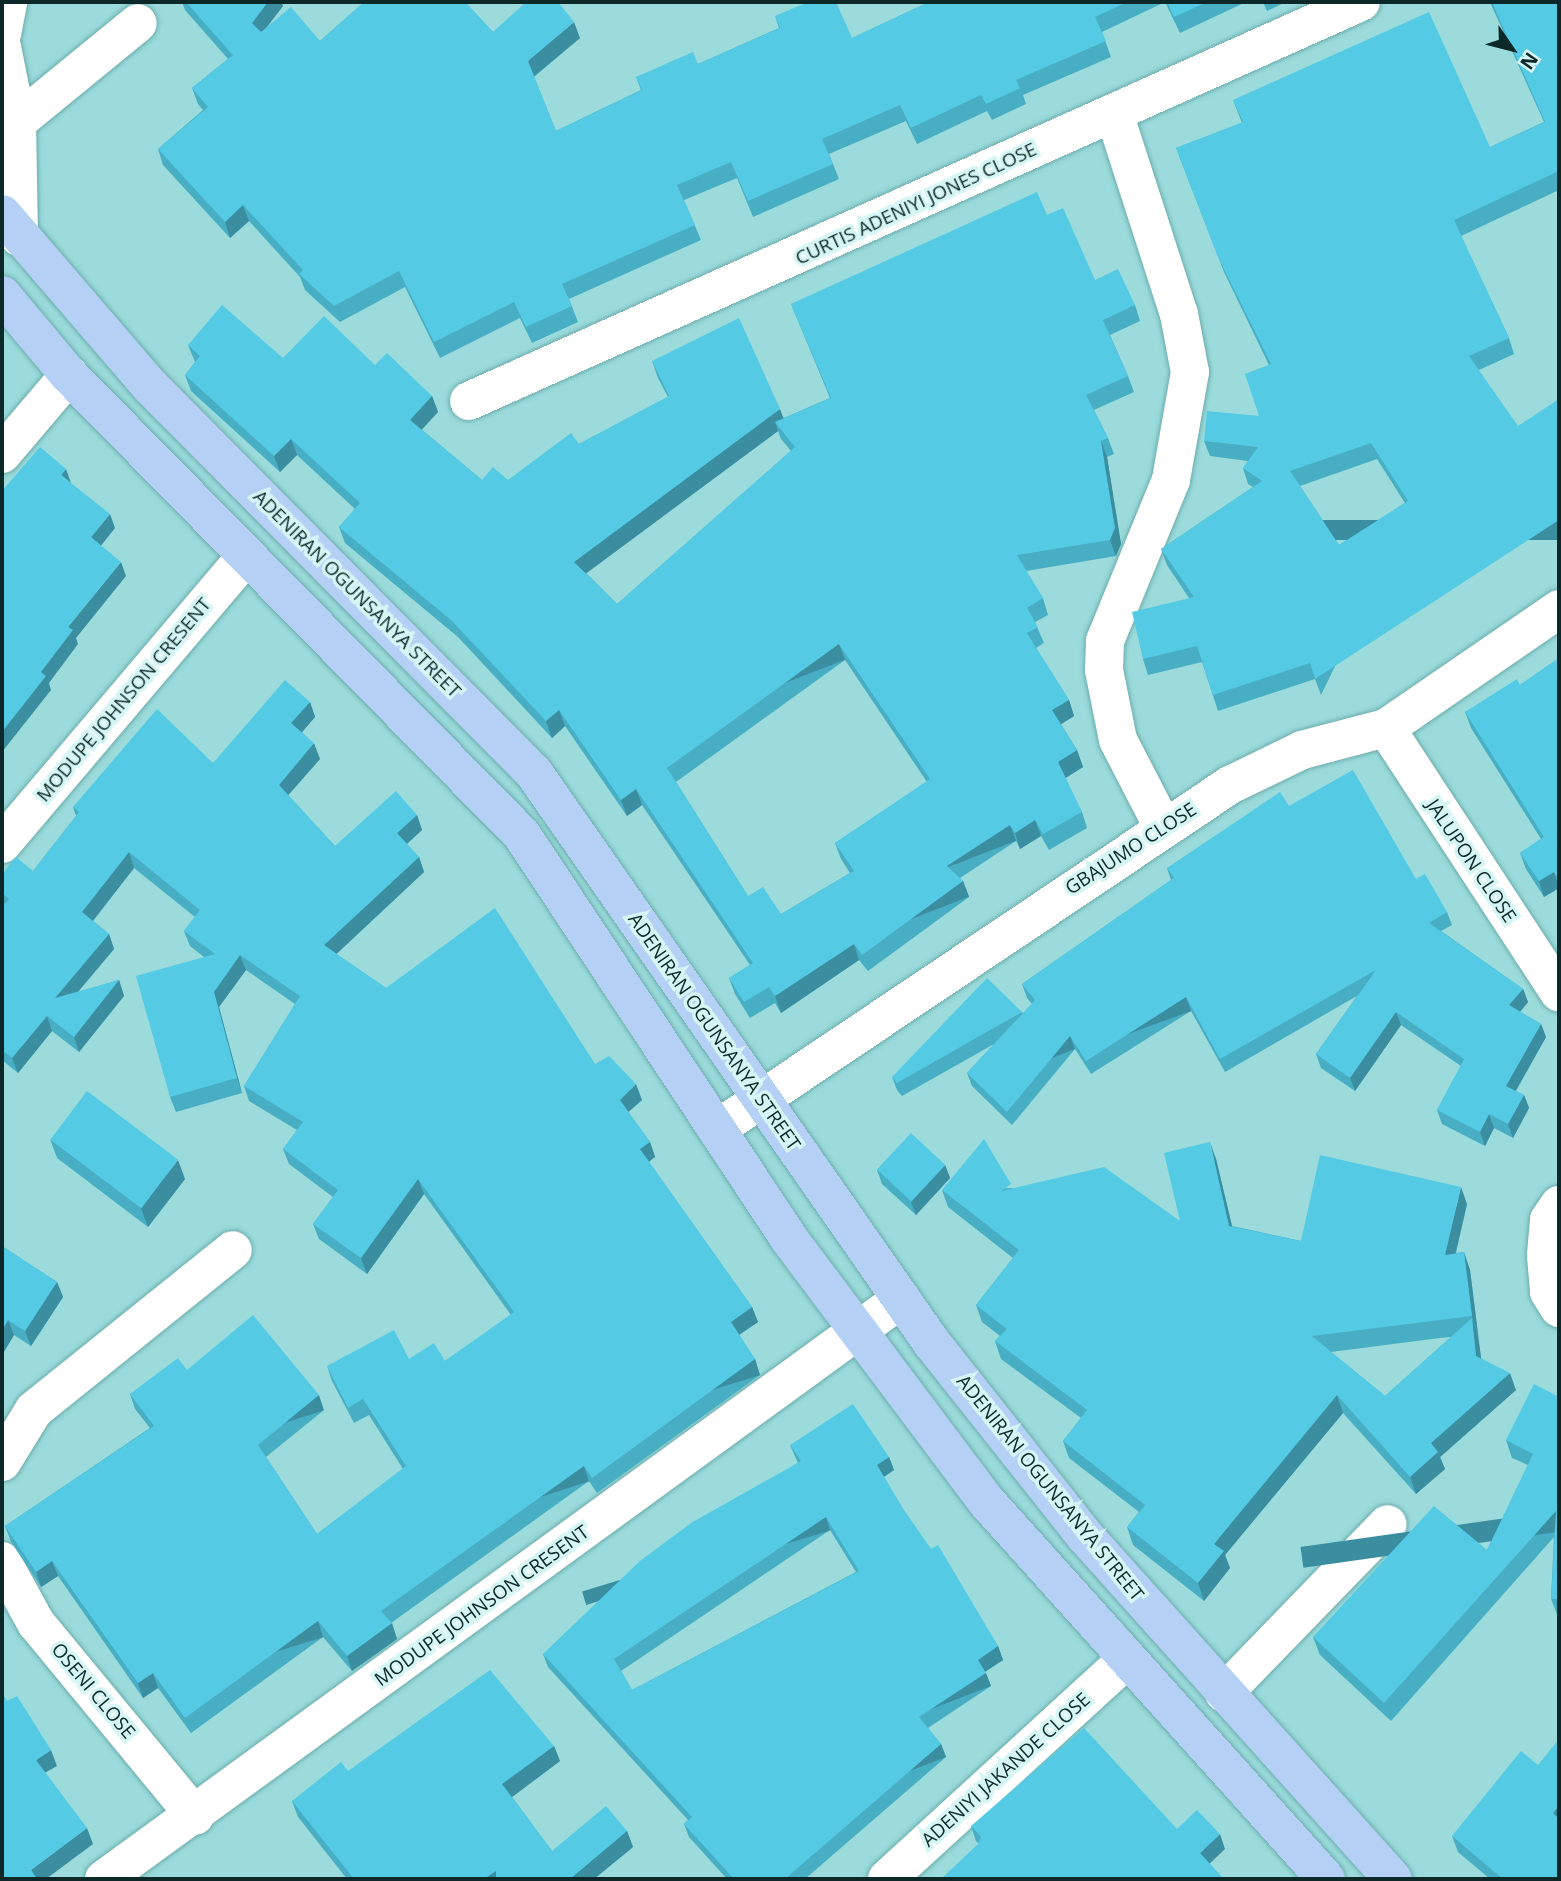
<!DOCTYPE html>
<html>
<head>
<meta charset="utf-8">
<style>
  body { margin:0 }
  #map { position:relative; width:1561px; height:1881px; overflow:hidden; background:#9bdbdb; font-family:"Open Sans",sans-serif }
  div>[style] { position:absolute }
  .roads { filter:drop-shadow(0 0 2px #6dacac) drop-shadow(0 0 2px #6dacac) }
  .minor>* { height:38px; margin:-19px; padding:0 19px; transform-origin:19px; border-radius:19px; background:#fff }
  .major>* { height:38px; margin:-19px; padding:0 19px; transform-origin:19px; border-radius:19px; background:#b4d0f5 }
  .wall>* { inset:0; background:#48aec4 }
  .shaded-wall>* { inset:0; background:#3b8da0; transform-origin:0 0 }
  .building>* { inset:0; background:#54cae4; transform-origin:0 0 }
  span { translate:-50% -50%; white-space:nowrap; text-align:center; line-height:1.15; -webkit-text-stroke:7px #d6f5f5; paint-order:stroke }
  .street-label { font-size:19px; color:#0d2828 }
  .frame { position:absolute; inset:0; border:4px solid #0d2828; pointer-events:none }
  .north { position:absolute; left:1477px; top:14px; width:70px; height:70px; -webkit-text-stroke:5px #d6f5f5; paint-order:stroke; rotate:125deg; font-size:19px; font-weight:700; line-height:28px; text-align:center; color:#0d2828 }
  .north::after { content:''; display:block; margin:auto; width:24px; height:32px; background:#0d2828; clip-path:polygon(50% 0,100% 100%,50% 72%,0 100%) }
</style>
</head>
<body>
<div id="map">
  <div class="roads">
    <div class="minor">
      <i style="left:2px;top:34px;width:33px;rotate:-79deg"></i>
      <i style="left:2px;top:47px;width:76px;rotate:78.7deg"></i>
      <i style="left:17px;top:122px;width:115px;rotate:89deg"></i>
      <i style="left:1114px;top:113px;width:211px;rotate:72.1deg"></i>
      <i style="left:1179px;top:314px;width:59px;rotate:79.3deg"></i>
      <i style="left:1190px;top:372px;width:110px;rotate:100deg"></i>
      <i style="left:1171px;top:480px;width:174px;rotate:112.3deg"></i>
      <i style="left:1105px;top:641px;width:29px;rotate:92deg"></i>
      <i style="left:1104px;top:670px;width:71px;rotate:78.7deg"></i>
      <i style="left:1118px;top:740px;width:98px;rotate:62.7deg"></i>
      <i style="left:17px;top:122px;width:156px;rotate:-39.3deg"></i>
      <i style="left:469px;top:401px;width:977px;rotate:-24.1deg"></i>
      <i style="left:2px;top:454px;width:104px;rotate:-49.7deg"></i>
      <i style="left:1386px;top:728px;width:316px;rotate:56.8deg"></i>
      <i style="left:2px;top:844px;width:377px;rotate:-49.7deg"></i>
      <i style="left:720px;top:1127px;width:614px;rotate:-33.85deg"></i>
      <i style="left:1230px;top:785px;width:80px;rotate:-25.9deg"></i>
      <i style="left:1302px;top:750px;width:87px;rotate:-14.7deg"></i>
      <i style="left:1386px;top:728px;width:210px;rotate:-34.5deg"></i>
      <i style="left:1559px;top:1205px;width:18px;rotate:124deg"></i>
      <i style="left:1549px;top:1220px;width:36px;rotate:95deg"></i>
      <i style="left:1546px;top:1256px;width:36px;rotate:85deg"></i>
      <i style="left:1549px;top:1292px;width:19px;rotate:58deg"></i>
      <i style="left:2px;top:1462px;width:61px;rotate:-58.4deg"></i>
      <i style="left:34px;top:1410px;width:255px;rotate:-38.8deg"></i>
      <i style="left:2px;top:1561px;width:71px;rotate:61.3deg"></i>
      <i style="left:36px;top:1623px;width:250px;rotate:50.5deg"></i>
      <i style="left:1224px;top:1693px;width:235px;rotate:-45.9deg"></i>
      <i style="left:104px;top:1879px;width:986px;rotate:-36.04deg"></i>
      <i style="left:887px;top:1879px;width:323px;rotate:-42.5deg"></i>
    </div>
    <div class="major">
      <i style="left:2px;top:214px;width:228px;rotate:49.3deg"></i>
      <i style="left:151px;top:387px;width:544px;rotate:45.22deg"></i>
      <i style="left:534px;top:773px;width:695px;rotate:55.08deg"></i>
      <i style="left:932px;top:1343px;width:246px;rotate:51.6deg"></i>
      <i style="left:1085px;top:1536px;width:461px;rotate:48.1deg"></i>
      <i style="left:2px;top:295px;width:104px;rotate:50.1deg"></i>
      <i style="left:69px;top:375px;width:646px;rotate:45.44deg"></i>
      <i style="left:522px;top:835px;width:481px;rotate:56.5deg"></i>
      <i style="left:787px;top:1236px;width:331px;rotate:53.1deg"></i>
      <i style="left:986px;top:1501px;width:508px;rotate:48.03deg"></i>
    </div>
  </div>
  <div class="wall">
    <i style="clip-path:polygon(182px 2px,281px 2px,283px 6px,266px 27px,320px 41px,363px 3px,362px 2px,465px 2px,493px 32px,580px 38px,534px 77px,556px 131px,641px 90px,636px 77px,698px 64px,779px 28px,775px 16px,852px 38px,929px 2px,1246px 2px,1180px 33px,1165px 2px,1102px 32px,1111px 57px,1023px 95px,1026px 104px,992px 120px,987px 111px,917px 144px,906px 121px,829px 154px,839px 179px,753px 217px,737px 178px,684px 200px,701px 240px,569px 299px,578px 322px,532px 343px,520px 318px,440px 358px,405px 287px,340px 322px,305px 290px,300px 277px,249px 221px,230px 238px,163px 165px,158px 149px,203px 110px,198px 104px,192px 88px,228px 59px,185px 10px)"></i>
    <i style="clip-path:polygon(1263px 2px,1286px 2px,1267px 11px)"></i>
    <i style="clip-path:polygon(evenodd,1490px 2px,1559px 2px,1559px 190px,1461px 236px,1509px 338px,1514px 354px,1479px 370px,1321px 695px,1315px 679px,1218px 711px,1202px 662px,1148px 675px,1143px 659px,1189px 598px,1167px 565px,1161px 549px,1253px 487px,1248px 484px,1243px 468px,1248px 461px,1210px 456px,1204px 441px,1259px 416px,1269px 365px,1224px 272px,1176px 148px,1242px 123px,1233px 100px,1490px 147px,1544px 122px,1490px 2px,1377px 459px,1405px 503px,1339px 545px,1300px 486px,1377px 459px)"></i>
    <i style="clip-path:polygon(evenodd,1047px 215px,1095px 280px,1135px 305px,1140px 321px,1110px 335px,1128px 376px,1134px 392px,1094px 410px,1108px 438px,1114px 454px,1107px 457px,1121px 544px,1116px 556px,1026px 571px,1043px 598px,1048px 615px,1035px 622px,1044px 643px,1036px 648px,1069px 700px,1074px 716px,1061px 724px,1077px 750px,1083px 767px,1065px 778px,1082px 812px,1087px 828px,1049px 850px,1041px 836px,1020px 849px,1016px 841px,960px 878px,963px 881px,969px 897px,868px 971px,859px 960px,781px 1013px,775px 1003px,750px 1018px,735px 994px,729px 978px,750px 965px,642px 805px,627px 816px,565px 726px,552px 738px,458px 637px,345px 543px,339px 527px,355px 509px,297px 455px,280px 472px,191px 391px,185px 375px,195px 362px,188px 345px,283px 358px,375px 365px,432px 396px,438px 412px,421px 429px,482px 480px,508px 480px,579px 444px,668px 397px,658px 378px,652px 361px,784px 418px,830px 398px,791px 304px,1047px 215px,778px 431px,781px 439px,791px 451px,617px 604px,586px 573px,778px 431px,1047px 215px,845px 660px,927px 782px,835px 843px,841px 859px,850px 873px,781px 914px,748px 896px,676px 782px,845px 660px)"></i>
    <i style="clip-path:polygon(1559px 658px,1559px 888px,1544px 897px,1526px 869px,1520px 853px,1541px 839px,1471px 728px,1465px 712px,1520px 685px)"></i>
    <i style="clip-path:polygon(310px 702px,315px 717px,302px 732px,320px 759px,288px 795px,335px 846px,417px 815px,422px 830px,407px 844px,419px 857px,424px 872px,336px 954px,386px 988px,595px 1064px,642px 1100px,628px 1112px,650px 1142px,655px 1157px,649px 1162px,752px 1307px,758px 1322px,739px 1335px,755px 1359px,760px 1375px,597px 1493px,589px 1481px,391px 1623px,397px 1639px,352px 1671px,323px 1637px,191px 1733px,158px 1688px,143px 1698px,58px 1576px,41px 1587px,11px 1542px,5px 1526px,150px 1428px,135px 1409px,130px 1394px,187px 1370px,324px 1410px,266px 1457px,317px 1534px,403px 1469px,369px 1415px,354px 1423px,332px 1381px,327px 1366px,409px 1359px,445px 1361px,511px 1315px,424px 1194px,367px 1274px,319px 1239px,313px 1224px,333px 1197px,289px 1164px,283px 1149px,297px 1130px,249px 1101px,244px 1086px,295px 1004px,246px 970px,219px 1007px,242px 1093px,176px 1112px,170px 1097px,204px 957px,190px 946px,184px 931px,195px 917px,134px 868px,93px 921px,109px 934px,114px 949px,78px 992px,119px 980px,124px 996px,79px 1052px,52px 1031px,18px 1073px,2px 1060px,2px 907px,4px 905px,2px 904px,2px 874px,33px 871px,76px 816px,73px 807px,213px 763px)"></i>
    <i style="clip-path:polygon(1289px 806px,1416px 879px,1447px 912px,1452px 925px,1441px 931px,1523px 989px,1528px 1002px,1520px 1012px,1541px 1024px,1546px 1037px,1516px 1091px,1524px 1095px,1529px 1108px,1513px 1138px,1494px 1128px,1485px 1146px,1442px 1124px,1437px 1110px,1461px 1066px,1401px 1025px,1355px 1091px,1321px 1068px,1316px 1054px,1357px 996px,1225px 1072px,1191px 1011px,1091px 1074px,1075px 1049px,1012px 1125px,972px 1086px,967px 1073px,994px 1044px,902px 1096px,897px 1090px,892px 1077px,1022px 1012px,1023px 1014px,1032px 1004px,1027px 998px,1022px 984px,1171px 880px,1167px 868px)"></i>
    <i style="clip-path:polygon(50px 1139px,185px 1179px,148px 1227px,57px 1158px)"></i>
    <i style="clip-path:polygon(evenodd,1216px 1159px,1232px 1226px,1301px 1241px,1467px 1204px,1456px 1253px,1464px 1252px,1470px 1270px,1481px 1358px,1516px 1390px,1440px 1457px,1445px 1469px,1416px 1494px,1343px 1413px,1225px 1555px,1230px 1568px,1204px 1601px,1133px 1545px,1127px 1527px,1139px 1512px,1069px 1458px,1063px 1441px,1081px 1418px,1001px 1359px,995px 1341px,1000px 1336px,982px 1322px,976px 1305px,1013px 1258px,948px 1207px,942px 1190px,1013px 1188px,1180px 1221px,1216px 1159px,1451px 1337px,1385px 1396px,1331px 1352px,1440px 1338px,1451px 1337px)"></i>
    <i style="clip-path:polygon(945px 1165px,950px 1178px,916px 1215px,882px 1184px,877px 1170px)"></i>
    <i style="clip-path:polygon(2px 1246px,57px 1282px,63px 1297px,31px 1346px,14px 1335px,2px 1355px)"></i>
    <i style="clip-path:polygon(1559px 1397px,1559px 1617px,1558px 1617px,1551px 1599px,1554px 1537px,1391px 1721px,1320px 1655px,1313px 1637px,1487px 1550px,1528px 1465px,1512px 1458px,1506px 1440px)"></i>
    <i style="clip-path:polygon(evenodd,790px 1445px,889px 1457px,894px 1470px,884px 1477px,903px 1509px,998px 1646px,1003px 1660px,985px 1672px,991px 1686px,928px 1728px,941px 1744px,946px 1757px,805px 1879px,727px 1879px,689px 1837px,684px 1824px,688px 1820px,548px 1667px,543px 1654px,798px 1463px,790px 1445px,830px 1530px,856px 1572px,632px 1690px,621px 1671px,830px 1530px)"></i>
    <i style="clip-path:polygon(554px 1746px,560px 1761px,512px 1797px,552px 1851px,627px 1831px,633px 1847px,594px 1879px,347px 1879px,298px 1817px,292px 1801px,348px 1771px)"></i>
    <i style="clip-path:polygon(1538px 1765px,1559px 1879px,1490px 1879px,1458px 1852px,1452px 1836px)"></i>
    <i style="clip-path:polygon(971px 1826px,1177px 1829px,1225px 1849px,978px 1843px,976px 1841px)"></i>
  </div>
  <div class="shaded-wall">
    <i style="clip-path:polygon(268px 2px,281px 2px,283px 6px,258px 39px,252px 23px)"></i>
    <i style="clip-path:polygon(574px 22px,580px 38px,533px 77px,528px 61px)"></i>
    <i style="clip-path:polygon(243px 205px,249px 221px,230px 238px,225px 222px)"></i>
    <i style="clip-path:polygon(432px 396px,438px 412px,416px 436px,410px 420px)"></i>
    <i style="clip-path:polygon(780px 409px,786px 425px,775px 422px,778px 431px,580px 578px,574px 562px)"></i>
    <i style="clip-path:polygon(291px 439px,297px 455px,280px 472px,274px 456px)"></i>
    <i style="clip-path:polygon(1101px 441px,1107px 457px,1121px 544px,1116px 556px,1110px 540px)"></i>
    <i style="clip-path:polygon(66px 469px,71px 483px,61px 475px)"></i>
    <i style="clip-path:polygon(110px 514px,115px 528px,96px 552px,91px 537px)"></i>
    <i style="left:1559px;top:520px;width:20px;height:291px;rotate:90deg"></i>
    <i style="clip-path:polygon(121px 562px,126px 576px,76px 638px,78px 644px,49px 683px,51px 690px,2px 752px,2px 732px,68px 627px)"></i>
    <i style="left:839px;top:644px;width:17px;height:212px;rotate:69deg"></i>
    <i style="clip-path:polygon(1069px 700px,1074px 716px,1058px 726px,1052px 710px)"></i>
    <i style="clip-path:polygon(310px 702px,315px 717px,297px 738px,291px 723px)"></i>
    <i style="clip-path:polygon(559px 710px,565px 726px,552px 738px,546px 721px)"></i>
    <i style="clip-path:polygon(314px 743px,320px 759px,284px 800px,279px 785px)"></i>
    <i style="clip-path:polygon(1077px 750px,1083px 767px,1064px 779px,1058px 762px)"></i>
    <i style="clip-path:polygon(636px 789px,642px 805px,627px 816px,621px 800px)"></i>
    <i style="clip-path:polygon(417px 815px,422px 830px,402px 848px,397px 833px)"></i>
    <i style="clip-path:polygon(1035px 820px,1041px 836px,1020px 849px,1015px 833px)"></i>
    <i style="left:1010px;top:825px;width:17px;height:75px;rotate:69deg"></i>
    <i style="clip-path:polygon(129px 852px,134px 868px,88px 927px,82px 912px)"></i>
    <i style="clip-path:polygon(419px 857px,424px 872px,329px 961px,324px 945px)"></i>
    <i style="clip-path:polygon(1554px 872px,1559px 888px,1544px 897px,1539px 881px)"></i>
    <i style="left:963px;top:881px;width:17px;height:125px;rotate:69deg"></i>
    <i style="clip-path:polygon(109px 934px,114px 949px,60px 1013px,55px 998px)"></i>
    <i style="clip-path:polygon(854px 944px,859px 960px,781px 1013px,775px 996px)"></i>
    <i style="clip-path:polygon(240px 955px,246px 970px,219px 1007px,242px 1093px,237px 1078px,214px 992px)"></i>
    <i style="clip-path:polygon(119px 980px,124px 996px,79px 1052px,74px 1037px)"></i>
    <i style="clip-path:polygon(1523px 989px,1528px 1002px,1514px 1019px,1509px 1005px)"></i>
    <i style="left:1186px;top:997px;width:15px;height:119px;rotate:70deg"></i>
    <i style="clip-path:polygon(1396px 1012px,1401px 1025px,1355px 1091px,1350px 1078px)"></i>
    <i style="clip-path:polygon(47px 1016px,52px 1031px,18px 1073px,12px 1058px)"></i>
    <i style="clip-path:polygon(1541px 1024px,1546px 1037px,1511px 1099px,1506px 1086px)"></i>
    <i style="left:1070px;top:1036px;width:14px;height:99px;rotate:69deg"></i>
    <i style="clip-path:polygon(636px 1084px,642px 1100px,625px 1115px,620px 1100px)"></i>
    <i style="clip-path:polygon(1524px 1095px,1529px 1108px,1513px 1138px,1508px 1124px)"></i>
    <i style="clip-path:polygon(1489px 1114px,1494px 1128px,1485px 1146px,1480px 1132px)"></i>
    <i style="clip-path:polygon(650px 1142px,655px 1157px,645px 1164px,640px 1149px)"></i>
    <i style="clip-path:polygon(1210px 1142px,1216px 1159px,1236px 1243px,1229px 1226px)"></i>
    <i style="clip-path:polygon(178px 1160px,185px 1179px,148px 1227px,141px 1208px)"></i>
    <i style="clip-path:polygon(945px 1165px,950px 1178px,916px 1215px,911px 1202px)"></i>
    <i style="clip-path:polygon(418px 1179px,424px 1194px,367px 1274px,361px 1258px)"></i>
    <i style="clip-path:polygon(1461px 1187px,1467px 1204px,1451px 1272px,1445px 1255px)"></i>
    <i style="clip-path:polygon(1464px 1252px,1470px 1270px,1478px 1334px,1472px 1316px)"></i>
    <i style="clip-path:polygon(57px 1282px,63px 1297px,31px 1346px,25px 1331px)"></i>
    <i style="clip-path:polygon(752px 1307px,758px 1322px,736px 1337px,731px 1322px)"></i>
    <i style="clip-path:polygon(1472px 1318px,1478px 1335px,1483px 1374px,1476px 1356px)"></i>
    <i style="clip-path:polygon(8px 1320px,14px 1335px,2px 1355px,2px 1331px)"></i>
    <i style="left:755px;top:1359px;width:17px;height:202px;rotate:73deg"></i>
    <i style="clip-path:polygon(1510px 1373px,1516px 1390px,1440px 1457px,1445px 1469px,1416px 1494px,1410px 1477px,1431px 1443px)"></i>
    <i style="left:319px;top:1395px;width:16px;height:79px;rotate:72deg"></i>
    <i style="clip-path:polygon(1337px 1395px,1343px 1413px,1225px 1555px,1230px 1568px,1204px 1601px,1198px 1583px,1214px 1544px)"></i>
    <i style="clip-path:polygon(889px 1457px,894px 1470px,882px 1478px,877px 1465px)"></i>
    <i style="left:584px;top:1466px;width:16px;height:249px;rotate:72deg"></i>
    <i style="left:1556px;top:1511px;width:21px;height:258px;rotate:82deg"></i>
    <i style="left:826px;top:1517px;width:14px;height:255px;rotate:73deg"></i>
    <i style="clip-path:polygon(52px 1561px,58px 1576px,41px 1587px,36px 1572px)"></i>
    <i style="left:318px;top:1621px;width:17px;height:165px;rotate:73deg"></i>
    <i style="clip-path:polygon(392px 1623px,397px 1639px,352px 1671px,347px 1656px)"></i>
    <i style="clip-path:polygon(998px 1646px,1003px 1660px,983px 1673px,978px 1660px)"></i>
    <i style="clip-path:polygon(153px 1673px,158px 1688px,143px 1698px,138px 1683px)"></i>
    <i style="left:986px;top:1673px;width:14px;height:80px;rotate:69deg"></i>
    <i style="left:941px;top:1744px;width:14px;height:206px;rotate:69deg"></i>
    <i style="clip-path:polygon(554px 1746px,560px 1761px,508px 1800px,502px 1784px)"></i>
    <i style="clip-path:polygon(51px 1750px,57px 1766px,41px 1775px,36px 1760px)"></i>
    <i style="clip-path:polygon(1559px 1805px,1559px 1829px,1553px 1813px)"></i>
    <i style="clip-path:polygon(87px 1828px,93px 1844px,46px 1879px,34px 1879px,31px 1870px)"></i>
    <i style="clip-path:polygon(627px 1831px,633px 1847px,594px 1879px,570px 1879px)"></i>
    <i style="clip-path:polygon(1220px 1834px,1225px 1849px,1205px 1868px,1200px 1853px)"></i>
    <i style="clip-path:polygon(496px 1871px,499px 1879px,484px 1879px)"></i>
  </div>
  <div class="building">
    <i style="clip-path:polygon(186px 2px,268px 2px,252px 23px,261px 32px,291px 7px,320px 41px,364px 2px,465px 2px,493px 32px,526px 2px,558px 2px,574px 22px,528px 61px,556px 131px,642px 90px,636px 77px,693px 52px,698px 64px,780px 28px,775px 16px,808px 2px,836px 2px,852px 38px,929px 2px,1127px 2px,1095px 17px,1106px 41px,1016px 80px,1020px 88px,986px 104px,981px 95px,911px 128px,900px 105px,822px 139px,833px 164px,748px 201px,731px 162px,677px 185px,695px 225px,562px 284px,572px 306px,526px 327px,514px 302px,434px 342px,399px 271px,334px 306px,299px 274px,303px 270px,243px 205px,225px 222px,158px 149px,208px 107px,192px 88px,233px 55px)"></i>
    <i style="clip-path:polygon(1167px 2px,1207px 2px,1174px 17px)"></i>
    <i style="clip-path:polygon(evenodd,1492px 2px,1559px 2px,1559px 171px,1454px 220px,1509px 338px,1469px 356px,1518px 426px,1559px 399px,1559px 520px,1315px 679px,1310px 663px,1213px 695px,1197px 646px,1143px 659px,1132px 612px,1194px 597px,1161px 549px,1262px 481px,1243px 468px,1258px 447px,1204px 441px,1207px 411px,1259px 416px,1245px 374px,1271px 364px,1218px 257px,1176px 148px,1243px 122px,1233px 100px,1429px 12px,1490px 147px,1545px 122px,1492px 2px,1371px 443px,1408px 501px,1339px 545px,1290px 471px,1371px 443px)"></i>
    <i style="clip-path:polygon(evenodd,1037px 192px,1047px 215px,1063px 208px,1095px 280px,1118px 269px,1135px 305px,1103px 320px,1128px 376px,1086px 395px,1108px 438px,1101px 441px,1115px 528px,1110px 540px,1017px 555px,1043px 598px,1027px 608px,1038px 627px,1027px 633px,1069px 700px,1052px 710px,1077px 750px,1058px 762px,1082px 812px,1043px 834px,1035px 820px,1015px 833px,1010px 825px,947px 866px,963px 881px,862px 955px,854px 944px,775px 996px,769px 987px,744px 1002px,729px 978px,753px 963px,636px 789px,621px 800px,559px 710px,546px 721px,452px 621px,339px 527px,360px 503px,291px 439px,274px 456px,185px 375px,200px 356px,188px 345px,222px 305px,283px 358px,324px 316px,375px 365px,387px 353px,432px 396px,410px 420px,482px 480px,493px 467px,508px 480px,571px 433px,579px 444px,669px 396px,652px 361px,739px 318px,780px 409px,574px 562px,617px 604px,795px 447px,775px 422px,831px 398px,791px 304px,1037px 192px,839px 644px,930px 779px,835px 843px,854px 871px,781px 914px,763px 887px,748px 896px,667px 768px,839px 644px)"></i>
    <i style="clip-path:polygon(40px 447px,66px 469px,61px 475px,110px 514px,91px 537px,121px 562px,68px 627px,73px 630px,41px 672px,46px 676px,2px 732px,2px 491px)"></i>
    <i style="clip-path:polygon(1559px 658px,1559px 880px,1554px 872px,1539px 881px,1520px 853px,1544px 837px,1465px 712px,1517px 679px,1520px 685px)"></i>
    <i style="clip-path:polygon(285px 680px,310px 702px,291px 723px,314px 743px,279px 785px,335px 846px,396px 791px,417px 815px,397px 833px,419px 857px,324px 945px,386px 988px,495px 908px,595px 1064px,609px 1056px,636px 1084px,620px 1100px,650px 1142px,640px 1149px,752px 1307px,731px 1322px,755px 1359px,592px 1478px,584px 1466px,381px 1611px,392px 1623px,347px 1656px,318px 1621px,185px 1718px,153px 1673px,138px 1683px,52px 1561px,36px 1572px,5px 1526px,154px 1426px,130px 1394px,178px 1358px,187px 1370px,253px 1315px,319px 1395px,258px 1445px,317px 1534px,406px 1466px,363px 1399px,348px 1408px,327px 1366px,394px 1330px,409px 1359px,434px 1343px,445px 1361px,514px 1312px,418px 1179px,361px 1258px,313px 1224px,338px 1190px,283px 1149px,303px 1122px,244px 1086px,300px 996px,240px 955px,214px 992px,237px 1078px,170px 1097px,136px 976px,215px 954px,184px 931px,200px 910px,129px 852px,82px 912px,109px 934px,55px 998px,119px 980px,74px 1037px,47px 1016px,12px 1058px,2px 1050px,2px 907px,9px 899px,2px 893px,2px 874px,16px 857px,33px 871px,79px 812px,73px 807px,157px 709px,213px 763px)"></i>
    <i style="clip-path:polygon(1353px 770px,1416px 879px,1425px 874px,1447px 912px,1429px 923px,1523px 989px,1509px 1005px,1541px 1024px,1506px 1086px,1524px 1095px,1508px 1124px,1489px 1114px,1480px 1132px,1437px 1110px,1464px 1059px,1396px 1012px,1350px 1078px,1316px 1054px,1376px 970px,1220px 1059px,1186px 997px,1086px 1061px,1070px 1036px,1007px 1112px,967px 1073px,1035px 1000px,1022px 984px,1174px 878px,1167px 868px,1280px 792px,1289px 806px)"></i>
    <i style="clip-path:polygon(987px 978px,1022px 1012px,897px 1083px,892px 1077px)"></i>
    <i style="left:87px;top:1091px;width:114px;height:61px;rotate:37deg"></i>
    <i style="left:911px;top:1133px;width:47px;height:50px;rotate:43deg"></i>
    <i style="clip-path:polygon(984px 1139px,1011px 1184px,1001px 1191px,1104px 1167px,1180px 1221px,1164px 1153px,1210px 1142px,1229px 1226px,1301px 1241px,1320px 1155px,1461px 1187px,1445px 1255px,1464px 1252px,1472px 1316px,1312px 1336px,1385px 1396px,1472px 1318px,1476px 1356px,1510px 1373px,1431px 1443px,1438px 1452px,1410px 1477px,1337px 1395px,1214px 1544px,1224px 1551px,1198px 1583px,1127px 1527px,1145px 1505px,1063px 1441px,1087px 1410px,995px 1341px,1007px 1329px,976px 1305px,1019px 1250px,942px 1190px)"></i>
    <i style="clip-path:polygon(2px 1246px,57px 1282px,25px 1331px,8px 1320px,2px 1331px)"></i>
    <i style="clip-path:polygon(1534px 1384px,1559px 1397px,1559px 1599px,1551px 1599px,1556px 1511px,1384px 1703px,1313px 1637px,1434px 1506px,1487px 1550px,1533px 1454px,1506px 1440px)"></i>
    <i style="clip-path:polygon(evenodd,853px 1404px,889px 1457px,877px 1465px,903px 1509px,931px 1549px,938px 1545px,998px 1646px,978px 1660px,986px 1673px,919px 1717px,941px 1744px,785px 1879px,734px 1879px,684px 1824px,692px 1817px,543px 1654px,640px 1561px,691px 1523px,801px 1461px,790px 1445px,853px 1404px,826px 1517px,859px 1571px,632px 1690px,614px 1659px,826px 1517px)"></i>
    <i style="clip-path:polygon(490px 1670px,554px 1746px,502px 1784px,552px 1851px,606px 1806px,627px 1831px,570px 1879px,496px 1879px,496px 1871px,484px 1879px,354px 1879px,292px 1801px,341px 1762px,348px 1771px)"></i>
    <i style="clip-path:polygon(2px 1692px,7px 1701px,17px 1696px,51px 1750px,36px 1760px,87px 1828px,31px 1870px,37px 1879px,2px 1879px)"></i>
    <i style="clip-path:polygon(1084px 1728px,1177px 1829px,1197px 1810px,1220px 1834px,1200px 1853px,1224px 1879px,941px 1879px,978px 1844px,981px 1837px,971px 1826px)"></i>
    <i style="clip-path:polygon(1559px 1739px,1559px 1805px,1553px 1813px,1559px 1819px,1559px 1879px,1503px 1879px,1452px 1836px,1521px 1751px,1538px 1765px)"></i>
  </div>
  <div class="street-label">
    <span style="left:916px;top:204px;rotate:-25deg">CURTIS ADENIYI JONES CLOSE</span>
    <span style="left:357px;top:594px;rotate:45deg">ADENIRAN OGUNSANYA STREET</span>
    <span style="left:124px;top:700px;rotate:-50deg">MODUPE JOHNSON CRESENT</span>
    <span style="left:1131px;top:849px;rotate:-33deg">GBAJUMO CLOSE</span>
    <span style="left:1471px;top:861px;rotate:56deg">JALUPON CLOSE</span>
    <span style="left:714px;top:1032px;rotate:55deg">ADENIRAN OGUNSANYA STREET</span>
    <span style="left:1050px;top:1488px;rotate:51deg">ADENIRAN OGUNSANYA STREET</span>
    <span style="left:482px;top:1606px;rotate:-36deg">MODUPE JOHNSON CRESENT</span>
    <span style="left:93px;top:1691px;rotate:50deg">OSENI CLOSE</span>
    <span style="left:1006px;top:1770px;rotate:-42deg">ADENIYI JAKANDE CLOSE</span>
  </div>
  <div class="frame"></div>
  <div class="north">N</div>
</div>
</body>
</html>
